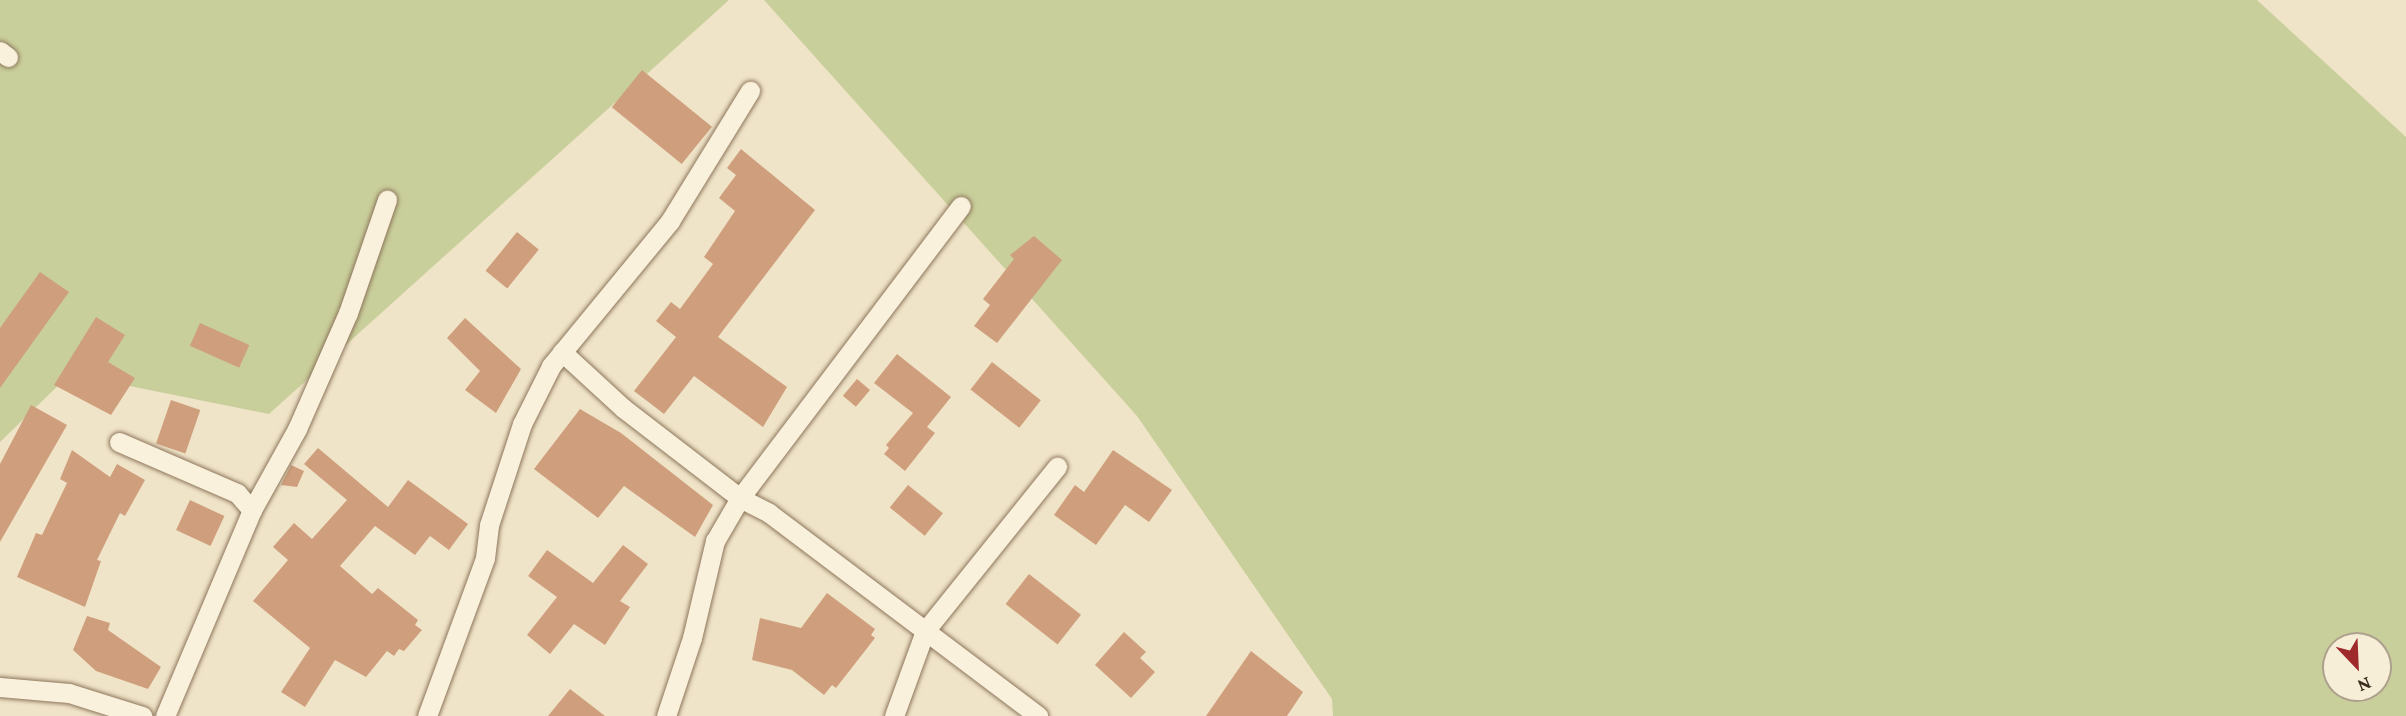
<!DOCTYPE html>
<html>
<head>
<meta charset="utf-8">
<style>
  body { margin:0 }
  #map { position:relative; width:2406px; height:716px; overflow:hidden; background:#f0e4c8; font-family:"Crimson Pro",serif }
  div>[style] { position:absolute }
  .green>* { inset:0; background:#c9cf9b }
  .building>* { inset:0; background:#cf9f7d; transform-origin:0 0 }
  .roads { filter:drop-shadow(0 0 2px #8d765c) drop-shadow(0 0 2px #8d765c) }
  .street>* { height:19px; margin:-9.5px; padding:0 9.5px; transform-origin:9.5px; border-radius:9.5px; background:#faf1dc }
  span { translate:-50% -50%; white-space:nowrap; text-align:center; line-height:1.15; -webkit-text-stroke:5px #f7eed8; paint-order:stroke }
  .north { position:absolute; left:2322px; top:632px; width:70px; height:70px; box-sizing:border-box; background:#f7eed8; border:2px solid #ada18e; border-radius:50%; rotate:157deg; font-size:19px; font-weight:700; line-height:28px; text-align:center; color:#3d2e20 }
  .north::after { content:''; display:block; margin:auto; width:24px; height:32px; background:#9e2a2b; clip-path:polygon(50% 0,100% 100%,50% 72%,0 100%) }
</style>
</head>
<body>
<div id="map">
  <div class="green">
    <i style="clip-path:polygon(0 0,729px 0,269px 414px,70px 374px,0 442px)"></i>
    <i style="clip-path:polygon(evenodd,764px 0,2257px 0,2406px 137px,2406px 716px,1333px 716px,1332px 699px,1137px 416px,764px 0,2336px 646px,2378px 646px,2378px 688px,2336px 688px,2336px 646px)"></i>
  </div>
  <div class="building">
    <i style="left:642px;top:70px;width:90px;height:48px;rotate:39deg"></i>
    <i style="clip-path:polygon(741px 149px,815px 210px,718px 337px,787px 387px,763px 427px,694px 376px,664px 414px,634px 391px,676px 337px,656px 321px,671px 302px,680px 309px,713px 264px,704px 257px,735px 211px,719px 198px,736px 175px,727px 168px)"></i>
    <i style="left:517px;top:232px;width:28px;height:50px;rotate:39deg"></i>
    <i style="clip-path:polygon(1034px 236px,1062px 260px,997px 343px,974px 326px,990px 305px,983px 299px,1014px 259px,1010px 255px)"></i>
    <i style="clip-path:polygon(40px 272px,69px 292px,0 388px,0 328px)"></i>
    <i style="clip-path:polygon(96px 317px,125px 335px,108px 362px,135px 378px,111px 415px,54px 385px)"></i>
    <i style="clip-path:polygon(465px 318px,521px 369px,496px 413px,465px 390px,480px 371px,447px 338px)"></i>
    <i style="left:200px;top:323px;width:54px;height:25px;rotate:24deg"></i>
    <i style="clip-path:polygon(897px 354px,951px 397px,927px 427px,935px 433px,905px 471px,884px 454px,889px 448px,886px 445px,913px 413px,874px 383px)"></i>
    <i style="left:992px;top:362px;width:62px;height:35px;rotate:38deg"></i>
    <i style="left:857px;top:379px;width:17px;height:22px;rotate:40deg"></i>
    <i style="left:171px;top:400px;width:31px;height:46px;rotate:19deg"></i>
    <i style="clip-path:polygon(31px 405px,67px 425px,0 542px,0 464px)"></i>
    <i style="clip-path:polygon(580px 409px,621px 433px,713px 505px,695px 537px,624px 486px,598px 518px,534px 469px)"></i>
    <i style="clip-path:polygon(318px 448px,388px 507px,408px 480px,468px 524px,449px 550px,430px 536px,415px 555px,375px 526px,340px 566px,372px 594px,378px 588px,418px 620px,415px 625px,422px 630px,404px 651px,399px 649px,394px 656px,387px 651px,366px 677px,335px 660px,305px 707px,281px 692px,310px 648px,253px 601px,288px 560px,273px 547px,294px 523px,312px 539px,347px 500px,304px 464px)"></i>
    <i style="clip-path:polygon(72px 450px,110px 477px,117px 464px,145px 480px,125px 516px,120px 513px,97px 560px,101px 561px,85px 607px,17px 577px,36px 533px,42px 535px,67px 483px,60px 479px)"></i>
    <i style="clip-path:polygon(1113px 450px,1172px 490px,1149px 522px,1125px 505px,1096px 545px,1054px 515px,1075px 485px,1084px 492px)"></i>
    <i style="clip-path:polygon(291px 465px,304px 471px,297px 487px,281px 485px)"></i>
    <i style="left:908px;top:485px;width:45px;height:29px;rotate:39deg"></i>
    <i style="left:190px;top:500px;width:38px;height:33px;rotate:25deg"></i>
    <i style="clip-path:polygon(623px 545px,648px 564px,620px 601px,630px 607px,605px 645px,574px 624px,550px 654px,527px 635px,557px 597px,528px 576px,547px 550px,593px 583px)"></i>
    <i style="left:1029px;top:574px;width:66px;height:38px;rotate:38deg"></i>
    <i style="clip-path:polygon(827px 593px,875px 629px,871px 635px,875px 638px,836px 688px,832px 685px,824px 695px,792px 670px,752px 660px,760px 618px,801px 628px)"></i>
    <i style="clip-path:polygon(87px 616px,110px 623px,108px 630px,161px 667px,148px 689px,96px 671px,73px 650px)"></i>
    <i style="clip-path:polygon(1124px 632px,1146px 652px,1140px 658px,1155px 672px,1131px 698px,1095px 665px)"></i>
    <i style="clip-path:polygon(1251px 651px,1303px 692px,1287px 716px,1206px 716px)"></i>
    <i style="clip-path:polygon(570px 689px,605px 716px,548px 716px)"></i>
  </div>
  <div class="roads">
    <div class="street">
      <i style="left:0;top:51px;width:10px;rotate:37deg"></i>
      <i style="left:562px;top:352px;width:83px;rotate:42.6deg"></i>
      <i style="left:623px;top:408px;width:148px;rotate:37.6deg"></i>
      <i style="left:740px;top:498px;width:33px;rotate:27deg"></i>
      <i style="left:769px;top:513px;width:337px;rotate:37deg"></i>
      <i style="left:119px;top:442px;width:129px;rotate:23.4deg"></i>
      <i style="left:237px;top:493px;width:23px;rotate:49deg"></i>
      <i style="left:0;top:687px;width:69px;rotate:5deg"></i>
      <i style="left:69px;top:693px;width:77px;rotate:17.5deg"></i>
      <i style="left:165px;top:716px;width:224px;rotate:-67.1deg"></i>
      <i style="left:252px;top:510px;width:93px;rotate:-60.9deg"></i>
      <i style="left:297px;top:429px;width:127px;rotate:-66.3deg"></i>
      <i style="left:348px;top:313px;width:120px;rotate:-71deg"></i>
      <i style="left:427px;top:716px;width:168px;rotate:-69.8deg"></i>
      <i style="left:485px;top:558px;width:33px;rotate:-83deg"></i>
      <i style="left:489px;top:525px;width:106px;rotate:-71.9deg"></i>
      <i style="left:522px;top:424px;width:65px;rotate:-63.4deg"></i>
      <i style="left:551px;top:366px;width:188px;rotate:-50.6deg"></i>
      <i style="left:670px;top:221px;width:153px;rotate:-58.4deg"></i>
      <i style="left:666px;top:716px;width:82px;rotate:-71.6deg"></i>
      <i style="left:692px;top:638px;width:100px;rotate:-76.7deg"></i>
      <i style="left:715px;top:541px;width:50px;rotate:-59.8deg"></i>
      <i style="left:740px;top:498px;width:366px;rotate:-52.9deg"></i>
      <i style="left:894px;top:716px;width:90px;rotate:-70deg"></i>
      <i style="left:925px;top:631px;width:211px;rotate:-51.2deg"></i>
    </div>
  </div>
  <div class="north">N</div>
</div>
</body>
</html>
